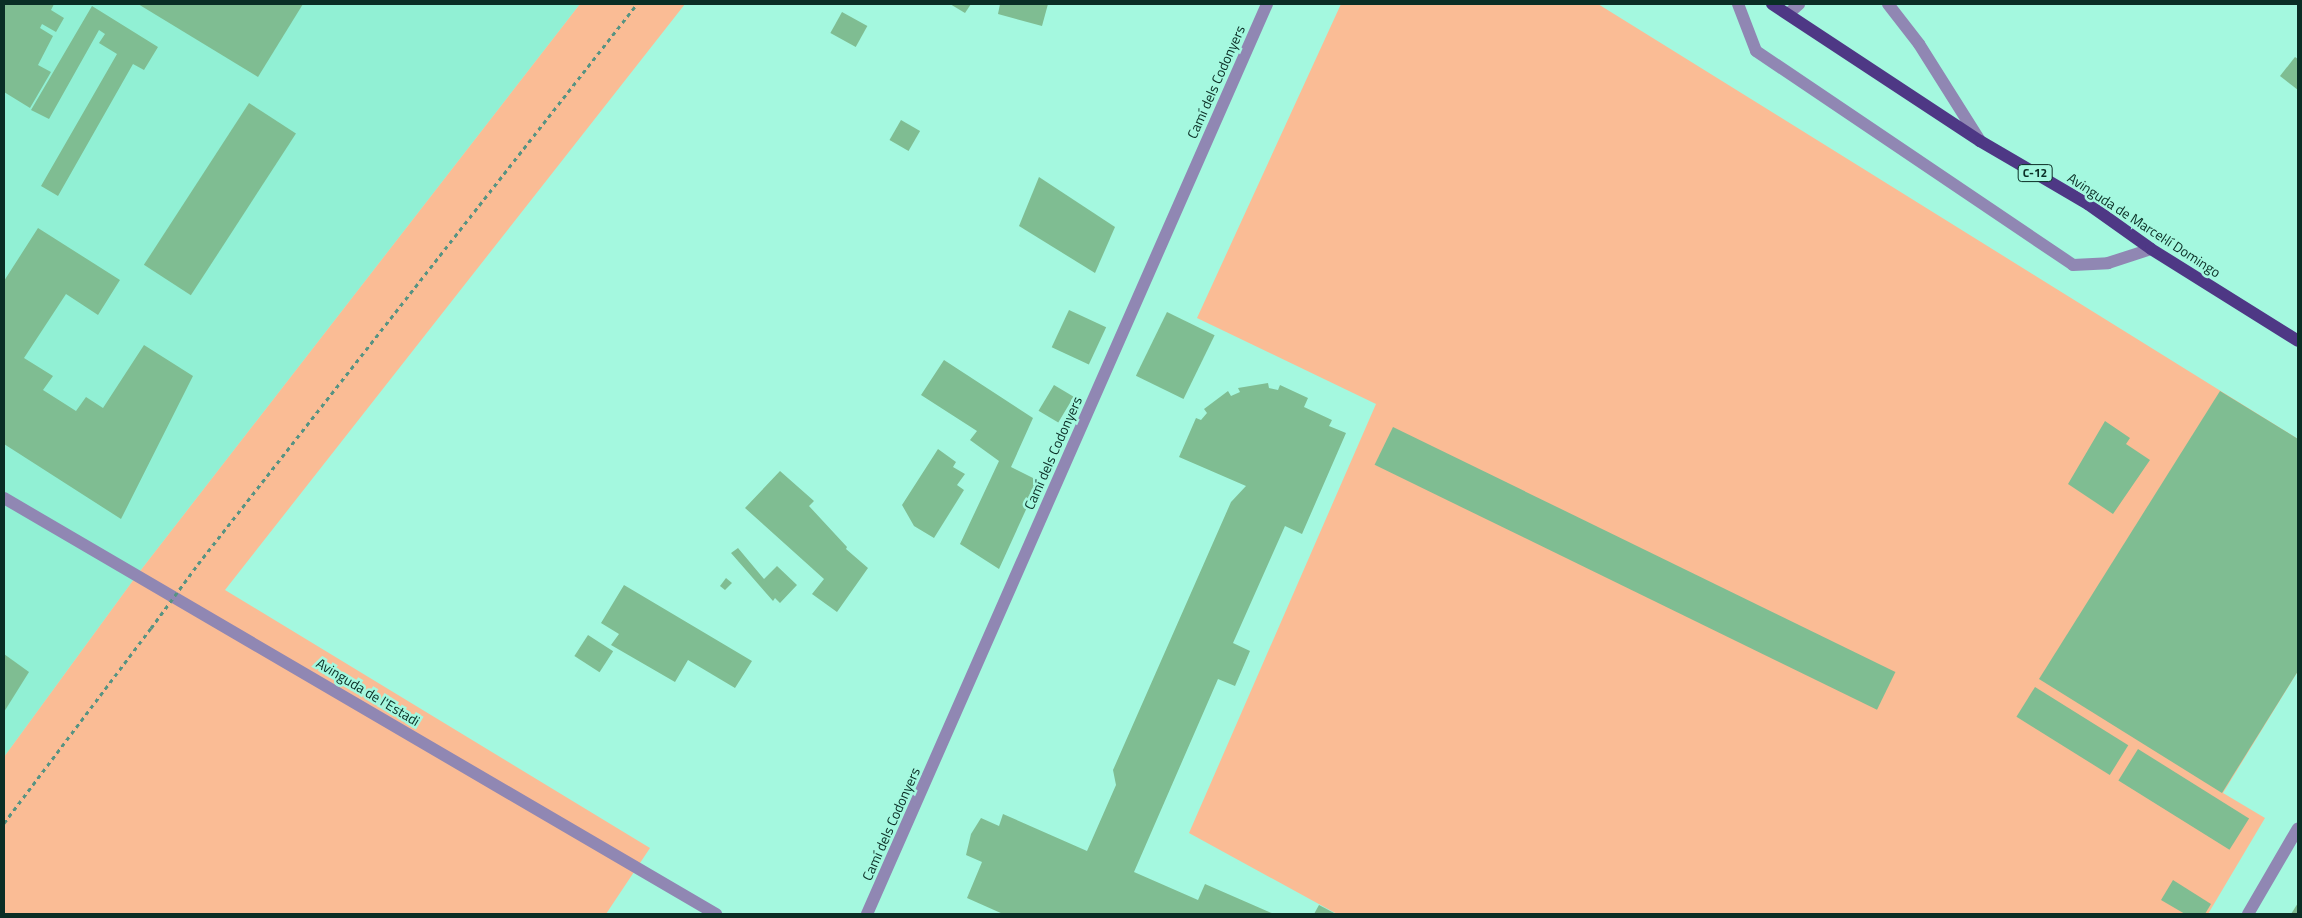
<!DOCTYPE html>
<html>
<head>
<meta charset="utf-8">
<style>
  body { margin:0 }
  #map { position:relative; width:2302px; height:918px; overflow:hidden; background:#a4f8df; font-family:"Titillium Web",sans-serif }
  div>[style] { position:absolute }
  .built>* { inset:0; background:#91f0d4 }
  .green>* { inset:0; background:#fabc95 }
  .building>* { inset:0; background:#7fbd92; transform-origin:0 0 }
  .path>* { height:3px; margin-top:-1.5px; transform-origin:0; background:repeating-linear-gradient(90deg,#579382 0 4px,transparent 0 8px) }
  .minor>* { height:12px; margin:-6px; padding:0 6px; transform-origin:6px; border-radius:6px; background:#9087b3 }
  .major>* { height:12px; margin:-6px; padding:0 6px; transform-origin:6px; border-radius:6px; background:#4e3885 }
  .path-bridge>* { height:3px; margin-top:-1.5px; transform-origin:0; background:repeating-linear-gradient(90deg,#579382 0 4px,transparent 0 8px) }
  span { translate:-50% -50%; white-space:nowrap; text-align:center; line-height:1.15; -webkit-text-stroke:5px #a4f8df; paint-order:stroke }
  .shield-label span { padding:1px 4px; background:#a4f8df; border:1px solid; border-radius:4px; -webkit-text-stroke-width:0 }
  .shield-label { font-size:12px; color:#0a2e25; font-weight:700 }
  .street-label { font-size:14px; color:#0a2e25 }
  .frame { position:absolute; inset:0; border:5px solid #0a2e25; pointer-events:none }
</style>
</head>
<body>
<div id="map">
  <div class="built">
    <i style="clip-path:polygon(4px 4px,580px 4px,137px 575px,4px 757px)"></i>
  </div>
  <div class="green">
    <i style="clip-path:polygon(580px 4px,685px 4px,225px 590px,650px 848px,606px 914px,4px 914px,4px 757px,137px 575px)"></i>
    <i style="clip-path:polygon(1341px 4px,1598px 4px,2298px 439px,2298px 671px,2223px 793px,2265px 818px,2208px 914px,1337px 914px,1189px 833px,1376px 404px,1197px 318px)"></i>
  </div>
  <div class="building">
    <i style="clip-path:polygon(5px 4px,54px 4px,51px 10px,64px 18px,56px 32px,42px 24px,40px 28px,53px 36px,38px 65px,51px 72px,30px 108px,4px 92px)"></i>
    <i style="clip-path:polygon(138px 4px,303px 4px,258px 77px)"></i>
    <i style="clip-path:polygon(950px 4px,971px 4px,965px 13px)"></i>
    <i style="clip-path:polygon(1000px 4px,1048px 4px,1042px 26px,998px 14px)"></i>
    <i style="clip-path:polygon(92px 6px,158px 47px,144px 70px,133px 64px,58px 196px,41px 186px,117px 54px,99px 43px,105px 34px,99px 30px,49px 119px,31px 110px)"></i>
    <i style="left:842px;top:12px;width:29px;height:24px;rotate:29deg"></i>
    <i style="clip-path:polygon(2295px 57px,2298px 59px,2298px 90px,2280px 76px)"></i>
    <i style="left:249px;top:103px;width:56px;height:193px;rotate:33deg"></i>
    <i style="left:901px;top:120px;width:22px;height:23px;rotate:30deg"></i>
    <i style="clip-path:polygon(1039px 177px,1115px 227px,1095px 273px,1019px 226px)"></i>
    <i style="clip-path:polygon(38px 228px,120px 280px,98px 315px,66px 294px,24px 358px,53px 376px,43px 390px,76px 411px,86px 397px,103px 408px,144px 345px,193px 376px,121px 519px,4px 444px,4px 281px)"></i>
    <i style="left:1069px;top:310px;width:41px;height:41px;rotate:25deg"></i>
    <i style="left:1167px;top:312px;width:53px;height:71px;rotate:26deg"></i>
    <i style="clip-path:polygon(944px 360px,1033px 418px,1011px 467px,1039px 481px,999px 569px,960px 544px,999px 461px,970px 440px,977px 431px,921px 395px)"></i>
    <i style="clip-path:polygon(1268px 383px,1269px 388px,1278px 390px,1280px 385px,1308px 398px,1304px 407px,1332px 420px,1329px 426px,1346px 433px,1302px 534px,1285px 526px,1233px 643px,1250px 651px,1235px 686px,1218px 679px,1134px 872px,1198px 900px,1205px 884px,1274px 914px,1003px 914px,967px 898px,982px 862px,966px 855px,971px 834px,981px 818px,999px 826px,1003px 814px,1087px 851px,1116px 785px,1113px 770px,1231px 502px,1246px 486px,1179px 457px,1196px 418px,1201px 420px,1207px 413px,1204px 409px,1228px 391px,1231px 396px,1240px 392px,1238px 388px)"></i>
    <i style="left:1054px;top:385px;width:23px;height:30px;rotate:31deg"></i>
    <i style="clip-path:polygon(2220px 391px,2298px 439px,2298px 671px,2222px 793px,2039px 679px)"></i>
    <i style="clip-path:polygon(2105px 421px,2130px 438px,2126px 444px,2150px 460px,2113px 514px,2068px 484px)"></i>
    <i style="left:1393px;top:427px;width:559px;height:42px;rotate:26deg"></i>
    <i style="clip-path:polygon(938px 449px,956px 462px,953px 467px,965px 474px,957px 485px,964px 490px,934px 538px,914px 526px,902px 505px)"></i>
    <i style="clip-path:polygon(780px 471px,814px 501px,809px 506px,847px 547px,846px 549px,868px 568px,837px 612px,812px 594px,824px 579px,745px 508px)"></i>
    <i style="clip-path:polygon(738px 548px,764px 579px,777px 566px,797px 585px,780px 603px,775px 598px,773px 601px,731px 553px)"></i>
    <i style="clip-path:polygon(726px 578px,732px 583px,725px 590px,720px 586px)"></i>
    <i style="clip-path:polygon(624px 585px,752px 661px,735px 688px,688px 660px,675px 682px,611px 645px,619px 634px,601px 623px)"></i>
    <i style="left:588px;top:635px;width:30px;height:25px;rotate:33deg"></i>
    <i style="clip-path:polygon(4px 654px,29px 672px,4px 712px)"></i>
    <i style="left:2035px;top:687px;width:110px;height:35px;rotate:32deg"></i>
    <i style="left:2138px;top:749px;width:131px;height:37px;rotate:32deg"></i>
    <i style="clip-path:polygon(2173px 880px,2211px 904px,2205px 914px,2185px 914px,2161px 900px)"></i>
    <i style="clip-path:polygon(2298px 903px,2298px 914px,2291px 914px)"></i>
    <i style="clip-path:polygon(1319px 905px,1336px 914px,1314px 914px)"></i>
  </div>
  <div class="path">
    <i style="left:198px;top:564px;width:712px;rotate:-51.91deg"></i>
    <i style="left:4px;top:823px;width:244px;rotate:-53deg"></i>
  </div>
  <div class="minor">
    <i style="left:1738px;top:4px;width:50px;rotate:69deg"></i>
    <i style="left:1756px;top:51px;width:382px;rotate:34deg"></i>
    <i style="left:2073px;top:265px;width:35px;rotate:-3deg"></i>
    <i style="left:2108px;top:263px;width:45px;rotate:-18deg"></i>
    <i style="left:1888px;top:4px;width:51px;rotate:52.2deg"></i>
    <i style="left:1919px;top:44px;width:115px;rotate:57.8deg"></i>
    <i style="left:1788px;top:14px;width:15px;rotate:-42deg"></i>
    <i style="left:4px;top:498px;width:825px;rotate:30.3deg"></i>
    <i style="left:867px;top:914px;width:994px;rotate:-66.27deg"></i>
    <i style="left:2248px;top:914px;width:99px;rotate:-59.8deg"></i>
  </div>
  <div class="major">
    <i style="left:1772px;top:4px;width:249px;rotate:33.4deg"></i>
    <i style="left:1980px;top:141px;width:125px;rotate:30.3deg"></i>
    <i style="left:2088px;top:204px;width:77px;rotate:35.5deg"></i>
    <i style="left:2151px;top:249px;width:173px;rotate:32deg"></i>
  </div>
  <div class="path-bridge">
    <i style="left:151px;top:628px;width:79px;rotate:-53.7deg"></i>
  </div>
  <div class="shield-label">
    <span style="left:2035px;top:173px">C-12</span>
  </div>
  <div class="street-label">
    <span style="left:1216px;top:82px;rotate:-66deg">Camí dels Codonyers</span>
    <span style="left:2144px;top:225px;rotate:33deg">Avinguda de Marcel·lí Domingo</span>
    <span style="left:1053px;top:453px;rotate:-66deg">Camí dels Codonyers</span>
    <span style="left:368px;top:692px;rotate:31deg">Avinguda de l'Estadi</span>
    <span style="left:891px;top:824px;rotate:-66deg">Camí dels Codonyers</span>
  </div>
  <div class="frame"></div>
</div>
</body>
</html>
